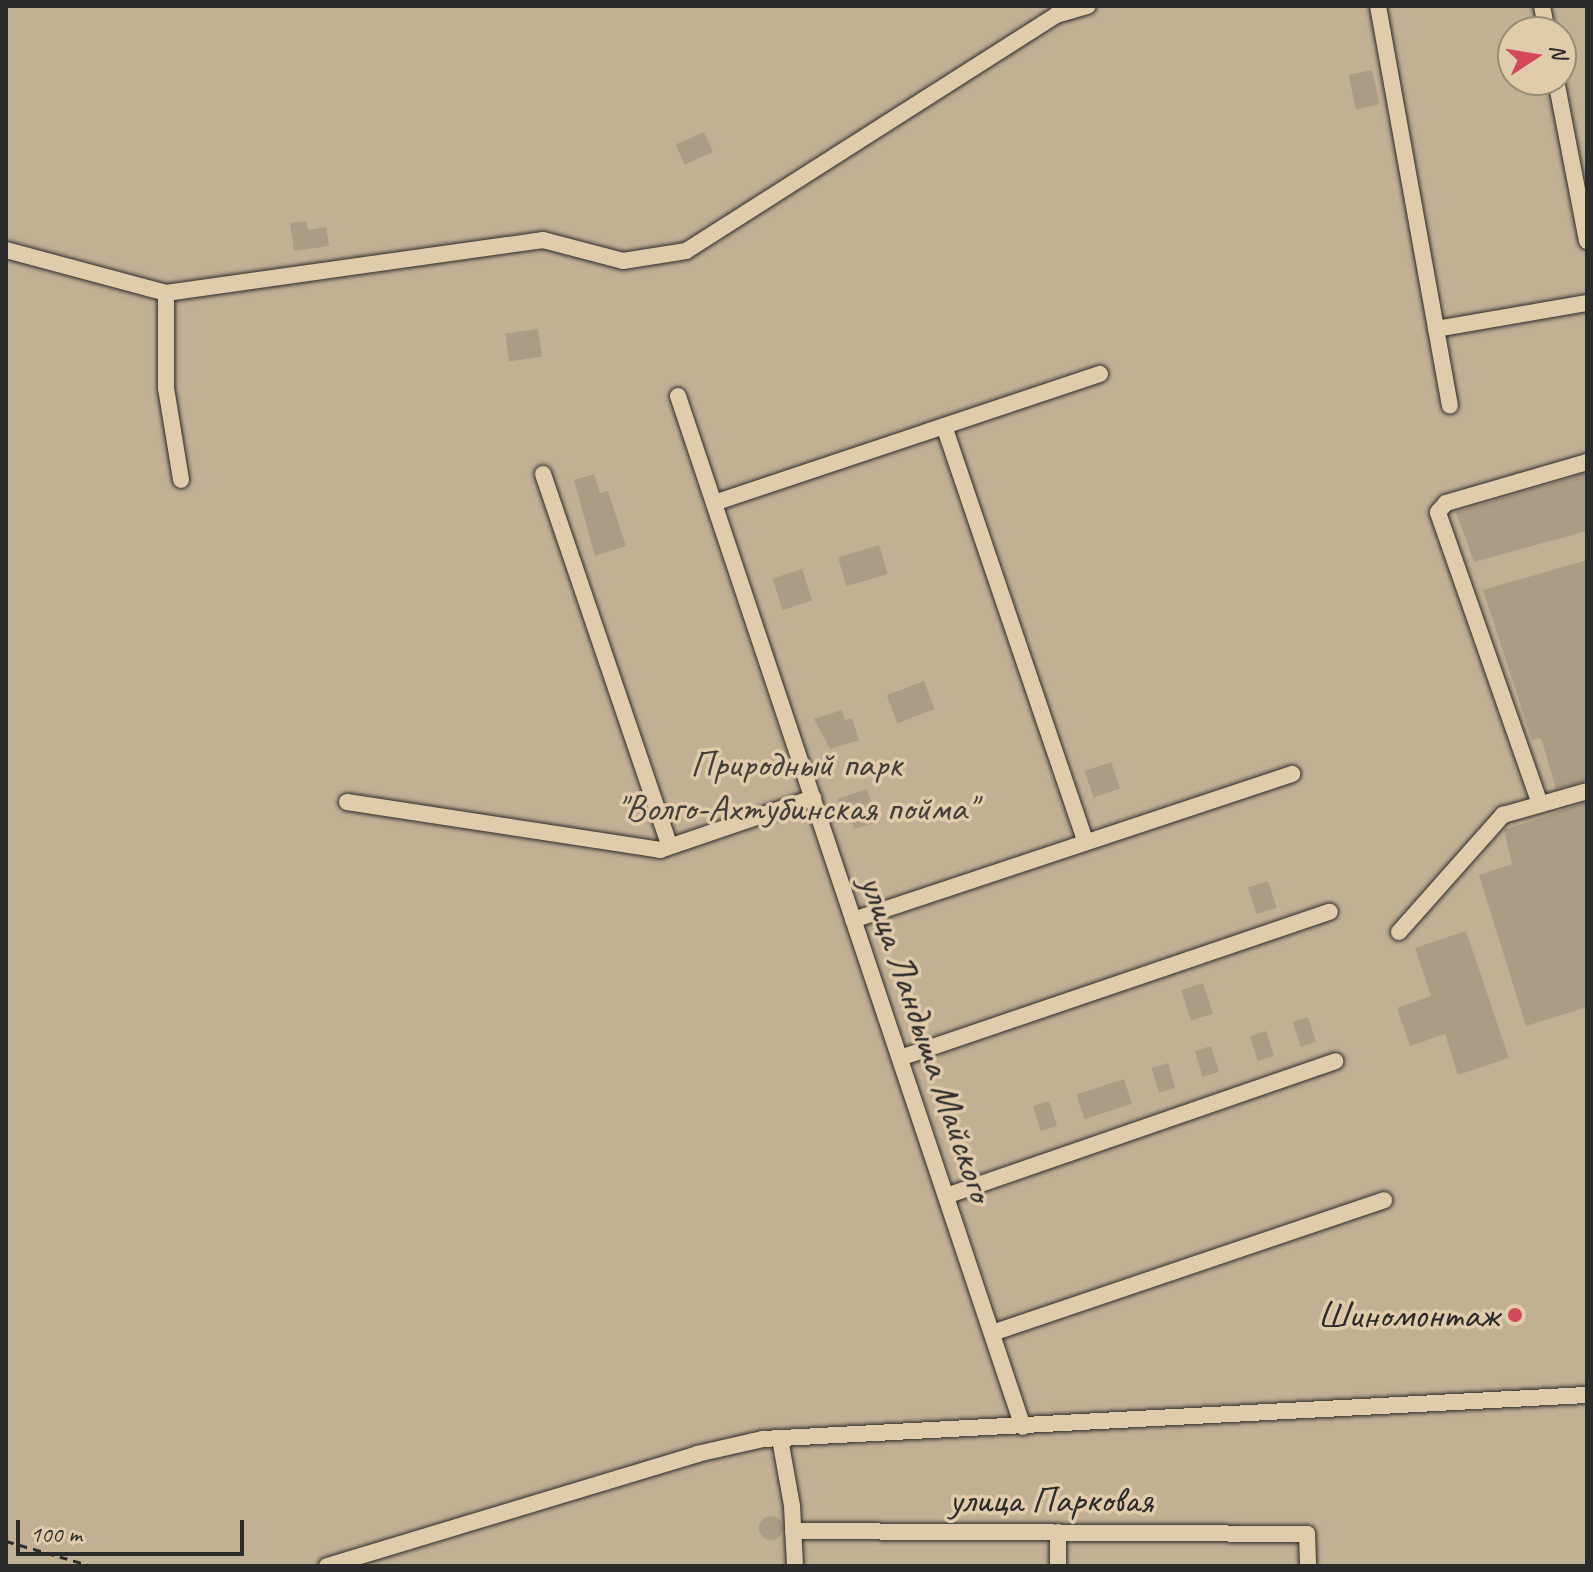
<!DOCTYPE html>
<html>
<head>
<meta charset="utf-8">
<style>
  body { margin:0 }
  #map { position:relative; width:1593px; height:1572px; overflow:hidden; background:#e0cbaa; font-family:Caveat,sans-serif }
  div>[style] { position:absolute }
  .green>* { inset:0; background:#c2b095 }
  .building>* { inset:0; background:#ab9c85; transform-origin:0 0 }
  .round { border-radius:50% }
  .path>* { height:3px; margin-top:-1.5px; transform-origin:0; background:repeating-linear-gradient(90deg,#2b2b2b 0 8px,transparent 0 14px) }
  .roads { filter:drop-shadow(0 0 2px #2b2b2b) drop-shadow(0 0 2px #2b2b2b) }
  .minor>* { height:16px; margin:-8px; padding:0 8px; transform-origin:8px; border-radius:8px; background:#e0cbaa }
  .dots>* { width:22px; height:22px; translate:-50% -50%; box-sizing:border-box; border:4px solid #e0cbaa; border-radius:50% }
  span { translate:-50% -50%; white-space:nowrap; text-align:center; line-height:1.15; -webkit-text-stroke:7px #e0cbaa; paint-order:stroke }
  .park-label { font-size:38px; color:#423f3b }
  .street-label { font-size:38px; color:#2b2b2b }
  .poi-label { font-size:38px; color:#2b2b2b }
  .right { translate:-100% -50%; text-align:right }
  .frame { position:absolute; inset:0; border:8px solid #2b2b2b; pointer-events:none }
  .north { position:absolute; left:1497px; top:16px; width:80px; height:80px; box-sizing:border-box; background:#e0cbaa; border:2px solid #988b77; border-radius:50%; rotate:78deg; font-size:22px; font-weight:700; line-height:32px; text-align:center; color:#2b2b2b }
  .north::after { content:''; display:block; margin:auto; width:28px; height:36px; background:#d1495b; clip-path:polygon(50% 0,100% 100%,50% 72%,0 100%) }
  .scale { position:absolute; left:16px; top:1520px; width:228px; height:36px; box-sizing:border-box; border:4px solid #2b2b2b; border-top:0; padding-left:10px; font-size:24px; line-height:28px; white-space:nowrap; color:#2b2b2b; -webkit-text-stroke:6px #e0cbaa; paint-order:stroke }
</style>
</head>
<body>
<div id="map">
  <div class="green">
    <i style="clip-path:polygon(evenodd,6px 6px,1587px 6px,1587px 1566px,6px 1566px,6px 6px,1513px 32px,1561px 32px,1561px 80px,1513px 80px,1513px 32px)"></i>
  </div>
  <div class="building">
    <i style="left:1372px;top:70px;width:35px;height:24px;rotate:78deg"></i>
    <i style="left:704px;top:132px;width:22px;height:31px;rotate:66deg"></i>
    <i style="clip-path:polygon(306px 221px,308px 230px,326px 227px,329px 246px,294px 251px,290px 223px)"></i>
    <i style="left:538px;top:329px;width:28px;height:33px;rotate:82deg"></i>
    <i style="clip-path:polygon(1587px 473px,1587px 531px,1474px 562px,1456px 512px)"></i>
    <i style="clip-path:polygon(594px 474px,600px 493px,608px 491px,626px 546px,595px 556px,574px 480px)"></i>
    <i style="left:879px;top:545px;width:30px;height:43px;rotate:73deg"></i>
    <i style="clip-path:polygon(1587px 560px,1587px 780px,1556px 789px,1541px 738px,1532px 740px,1483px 590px)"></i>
    <i style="left:802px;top:569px;width:33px;height:31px;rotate:72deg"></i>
    <i style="left:924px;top:681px;width:30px;height:40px;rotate:69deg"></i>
    <i style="clip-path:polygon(842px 710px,845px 720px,852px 718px,859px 740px,830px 749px,814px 719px)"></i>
    <i style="left:1111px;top:762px;width:28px;height:28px;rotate:71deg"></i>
    <i style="clip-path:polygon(867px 789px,878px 822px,854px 829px,848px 810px,841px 812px,837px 799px)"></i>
    <i style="clip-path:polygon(1587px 802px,1587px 1007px,1526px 1026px,1479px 875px,1512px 864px,1504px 830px)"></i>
    <i style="left:1268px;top:881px;width:28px;height:21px;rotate:72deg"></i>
    <i style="clip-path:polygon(1466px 931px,1509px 1058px,1458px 1075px,1445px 1034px,1410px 1046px,1397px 1008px,1431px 996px,1415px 948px)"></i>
    <i style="left:1203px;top:983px;width:32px;height:23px;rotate:72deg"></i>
    <i style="left:1308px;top:1017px;width:26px;height:16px;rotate:72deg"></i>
    <i style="left:1266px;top:1031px;width:26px;height:17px;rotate:72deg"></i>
    <i style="left:1211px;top:1046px;width:27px;height:17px;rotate:73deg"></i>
    <i style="left:1168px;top:1063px;width:26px;height:17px;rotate:74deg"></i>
    <i style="left:1124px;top:1079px;width:26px;height:50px;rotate:72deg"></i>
    <i style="left:1049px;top:1101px;width:26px;height:17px;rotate:72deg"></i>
    <i class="round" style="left:759px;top:1516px;width:24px;height:24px"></i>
  </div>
  <div class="path">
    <i style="left:6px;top:1541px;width:90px;rotate:16.2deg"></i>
  </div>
  <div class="roads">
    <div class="minor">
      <i style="left:1378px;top:6px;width:406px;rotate:79.8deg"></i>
      <i style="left:1542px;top:6px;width:26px;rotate:79deg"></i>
      <i style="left:1556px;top:80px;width:164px;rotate:79.1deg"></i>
      <i style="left:6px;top:250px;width:166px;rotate:15deg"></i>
      <i style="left:166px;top:293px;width:381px;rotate:-8deg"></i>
      <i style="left:543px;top:240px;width:83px;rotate:14.7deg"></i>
      <i style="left:623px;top:261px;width:64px;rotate:-9deg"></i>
      <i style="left:686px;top:251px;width:439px;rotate:-32.5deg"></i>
      <i style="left:1056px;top:15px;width:33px;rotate:-16deg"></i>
      <i style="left:166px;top:293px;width:95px;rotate:90deg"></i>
      <i style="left:166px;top:388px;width:93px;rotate:80.7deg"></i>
      <i style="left:1436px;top:329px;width:153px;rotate:-9.8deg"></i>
      <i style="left:678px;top:396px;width:1087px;rotate:71.5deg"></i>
      <i style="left:944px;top:426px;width:440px;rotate:71.2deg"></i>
      <i style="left:543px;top:474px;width:393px;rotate:71.2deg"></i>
      <i style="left:714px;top:503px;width:407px;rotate:-18.5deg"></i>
      <i style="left:347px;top:802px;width:317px;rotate:8.7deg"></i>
      <i style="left:660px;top:850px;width:162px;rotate:-18.8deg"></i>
      <i style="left:1540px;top:804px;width:309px;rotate:-109.3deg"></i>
      <i style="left:1438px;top:512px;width:12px;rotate:-48deg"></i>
      <i style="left:1446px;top:503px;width:147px;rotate:-16.2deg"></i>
      <i style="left:853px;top:920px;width:463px;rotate:-18.4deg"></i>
      <i style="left:1399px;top:932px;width:157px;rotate:-48.4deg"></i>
      <i style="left:1503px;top:815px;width:87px;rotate:-15.9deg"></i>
      <i style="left:900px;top:1058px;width:454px;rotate:-18.8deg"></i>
      <i style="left:946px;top:1196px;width:412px;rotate:-19.1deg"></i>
      <i style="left:992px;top:1333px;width:414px;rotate:-18.7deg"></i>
      <i style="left:780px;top:1439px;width:68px;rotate:79.8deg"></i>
      <i style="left:792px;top:1506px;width:60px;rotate:87.1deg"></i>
      <i style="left:793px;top:1531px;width:514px;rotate:0.33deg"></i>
      <i style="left:1307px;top:1534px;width:32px;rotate:88deg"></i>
      <i style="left:1058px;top:1532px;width:34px;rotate:90deg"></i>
      <i style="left:327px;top:1566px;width:387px;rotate:-16.8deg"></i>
      <i style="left:697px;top:1454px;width:68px;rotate:-12.8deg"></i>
      <i style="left:763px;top:1439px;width:825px;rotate:-3.06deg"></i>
    </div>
  </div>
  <div class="dots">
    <i style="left:1515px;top:1315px;background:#d1495b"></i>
  </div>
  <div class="park-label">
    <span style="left:796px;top:786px">Природный парк<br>"Волго-Ахтубинская пойма"</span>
  </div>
  <div class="street-label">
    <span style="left:927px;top:1038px;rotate:71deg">улица Ландыша Майского</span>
    <span style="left:1051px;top:1500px">улица Парковая</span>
  </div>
  <div class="poi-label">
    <span class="right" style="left:1499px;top:1315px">Шиномонтаж</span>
  </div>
  <div class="frame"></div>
  <div class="north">N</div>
  <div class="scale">100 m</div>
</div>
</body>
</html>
